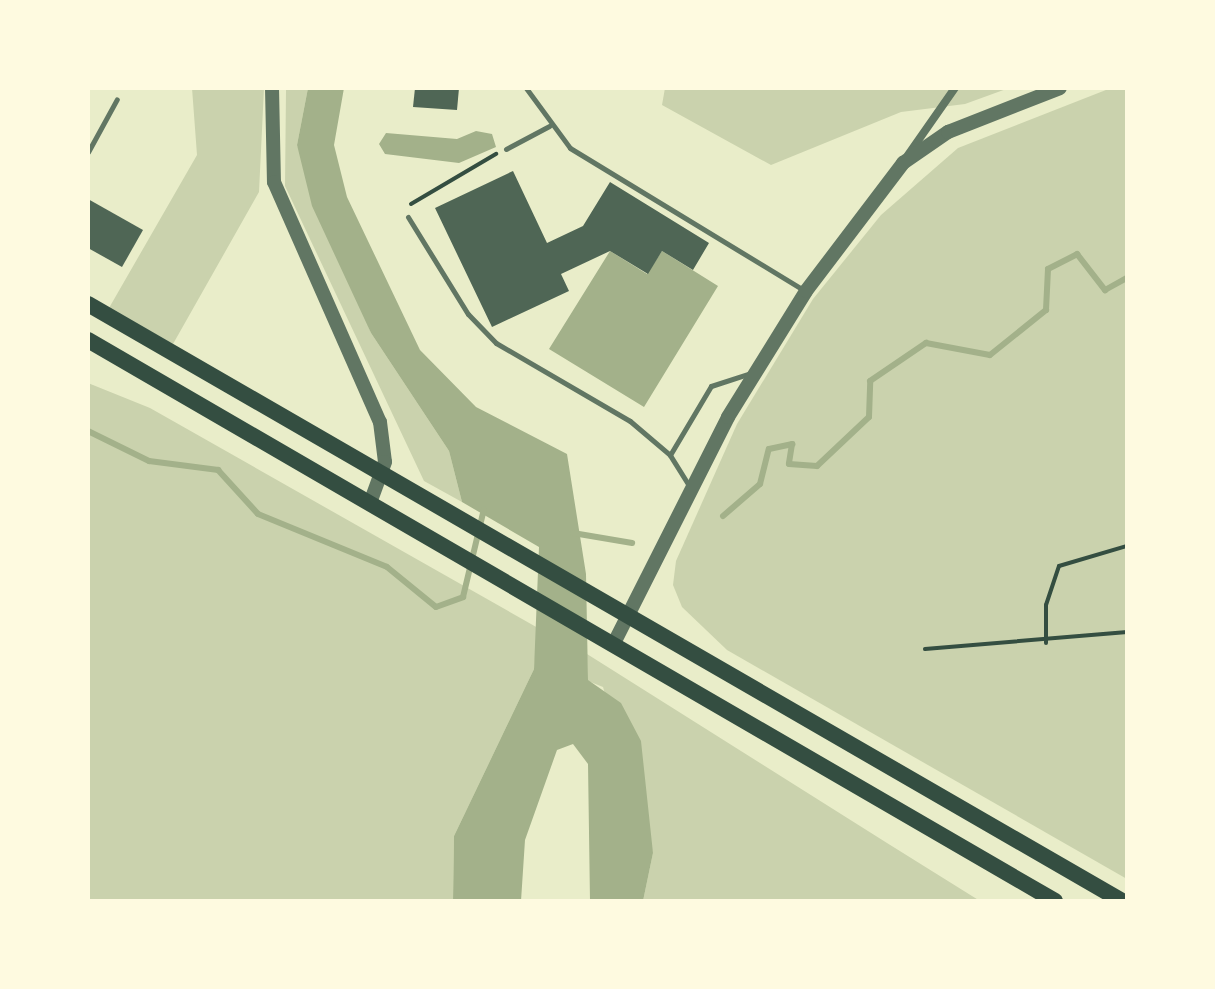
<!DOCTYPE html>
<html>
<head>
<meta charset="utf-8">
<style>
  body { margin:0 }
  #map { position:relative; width:1215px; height:989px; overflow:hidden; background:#e9edc9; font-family:Karla,sans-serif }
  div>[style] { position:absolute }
  .green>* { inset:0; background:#cad2ad }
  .water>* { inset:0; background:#a3b18a }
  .stream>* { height:6px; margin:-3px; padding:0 3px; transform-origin:3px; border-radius:3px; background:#a3b18a }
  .building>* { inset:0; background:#4f6655 }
  .path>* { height:4px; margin:-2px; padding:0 2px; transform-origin:2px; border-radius:2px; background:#344e41 }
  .service>* { height:5px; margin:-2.5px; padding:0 2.5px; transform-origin:2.5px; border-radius:2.5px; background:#617663 }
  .minor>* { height:8px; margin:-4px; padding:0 4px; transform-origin:4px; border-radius:4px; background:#617663 }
  .tertiary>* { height:14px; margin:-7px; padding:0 7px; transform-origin:7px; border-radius:7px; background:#617663 }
  .primary>* { height:16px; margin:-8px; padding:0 8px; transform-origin:8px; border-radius:8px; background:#344e41 }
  span { translate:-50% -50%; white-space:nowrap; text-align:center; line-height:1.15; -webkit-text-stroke:6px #fefae0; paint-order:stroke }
  .frame { position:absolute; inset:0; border:90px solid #fefae0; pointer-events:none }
</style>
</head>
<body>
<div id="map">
  <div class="green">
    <i style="clip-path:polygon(192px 88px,264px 88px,259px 192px,173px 344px,109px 308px,197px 155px)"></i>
    <i style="clip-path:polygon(308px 88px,297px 145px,371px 333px,449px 451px,462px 502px,424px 481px,285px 186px,286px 90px)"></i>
    <i style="clip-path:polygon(665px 88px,1009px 88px,965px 104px,901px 112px,771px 165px,662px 105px)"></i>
    <i style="clip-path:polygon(1111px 88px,1127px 88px,1127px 879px,727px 650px,682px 607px,673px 585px,676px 561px,737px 424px,813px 299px,881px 215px,958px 148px)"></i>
    <i style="clip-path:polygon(88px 383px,150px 408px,538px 628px,534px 669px,454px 836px,453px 901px,88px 901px)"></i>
    <i style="clip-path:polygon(587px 654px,887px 843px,980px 901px,643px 901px,653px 853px,603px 687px,588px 681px)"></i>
  </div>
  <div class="water">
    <i style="clip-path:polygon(308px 88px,344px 88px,334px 145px,347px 197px,420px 350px,476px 407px,567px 454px,586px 574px,588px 680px,621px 703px,641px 741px,653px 853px,643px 901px,590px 901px,588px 764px,573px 744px,557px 750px,525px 840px,521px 901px,453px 901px,454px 836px,534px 669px,539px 547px,462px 502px,449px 451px,371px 333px,312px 206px,297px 145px)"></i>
    <i style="clip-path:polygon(476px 131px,492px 134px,496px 147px,459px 163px,385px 154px,379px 144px,386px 133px,457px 139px)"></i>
    <i style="clip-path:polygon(610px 251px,647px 274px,662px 251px,718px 286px,644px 407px,549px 349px)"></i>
  </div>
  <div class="stream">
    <i style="left:88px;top:431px;width:68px;rotate:26.2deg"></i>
    <i style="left:149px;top:461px;width:70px;rotate:7.4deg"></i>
    <i style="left:218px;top:470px;width:59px;rotate:47.7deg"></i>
    <i style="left:258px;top:514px;width:139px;rotate:22.3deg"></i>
    <i style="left:387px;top:567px;width:63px;rotate:39.2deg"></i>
    <i style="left:436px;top:607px;width:29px;rotate:-20deg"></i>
    <i style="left:463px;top:597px;width:90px;rotate:-76.6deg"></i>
    <i style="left:723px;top:516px;width:49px;rotate:-40.9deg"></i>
    <i style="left:760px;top:484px;width:36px;rotate:-76deg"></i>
    <i style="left:769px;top:449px;width:24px;rotate:-12deg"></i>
    <i style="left:792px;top:444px;width:20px;rotate:99deg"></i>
    <i style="left:789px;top:464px;width:28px;rotate:4deg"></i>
    <i style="left:817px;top:466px;width:71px;rotate:-43.3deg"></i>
    <i style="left:869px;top:417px;width:36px;rotate:-88deg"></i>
    <i style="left:870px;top:381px;width:68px;rotate:-34.2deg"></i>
    <i style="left:926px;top:343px;width:65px;rotate:10.6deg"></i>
    <i style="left:990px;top:355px;width:72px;rotate:-38.8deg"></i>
    <i style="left:1046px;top:310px;width:41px;rotate:-87.2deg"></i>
    <i style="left:1048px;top:269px;width:33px;rotate:-27deg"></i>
    <i style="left:1077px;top:254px;width:46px;rotate:52.1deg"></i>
    <i style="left:1105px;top:290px;width:25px;rotate:-29deg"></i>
    <i style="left:573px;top:533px;width:60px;rotate:9.6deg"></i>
  </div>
  <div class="building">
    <i style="clip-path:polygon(415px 88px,459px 88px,457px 110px,413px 107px)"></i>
    <i style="clip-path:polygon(513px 171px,547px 243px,583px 226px,610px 182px,709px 243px,693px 270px,662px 251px,648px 274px,610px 251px,561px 274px,569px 291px,492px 327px,435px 208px)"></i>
    <i style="clip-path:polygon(88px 199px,143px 230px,122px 267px,88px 248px)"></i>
  </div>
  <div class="path">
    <i style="left:411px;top:204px;width:99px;rotate:-30.5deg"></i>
    <i style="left:1046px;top:643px;width:38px;rotate:-90deg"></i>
    <i style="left:1046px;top:605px;width:41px;rotate:-71.6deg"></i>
    <i style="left:1059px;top:566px;width:71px;rotate:-16.4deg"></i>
    <i style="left:925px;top:649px;width:203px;rotate:-4.8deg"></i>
  </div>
  <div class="service">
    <i style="left:526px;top:88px;width:74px;rotate:53.7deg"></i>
    <i style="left:570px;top:148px;width:275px;rotate:31.3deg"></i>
    <i style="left:506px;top:149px;width:49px;rotate:-28.1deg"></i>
    <i style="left:88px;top:152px;width:60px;rotate:-61.3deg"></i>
    <i style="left:408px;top:217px;width:114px;rotate:58.3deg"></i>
    <i style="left:468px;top:314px;width:40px;rotate:46deg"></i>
    <i style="left:496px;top:343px;width:155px;rotate:30.2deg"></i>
    <i style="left:630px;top:421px;width:52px;rotate:40.4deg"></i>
    <i style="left:688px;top:484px;width:34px;rotate:-122deg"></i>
    <i style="left:670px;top:455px;width:80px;rotate:-59.3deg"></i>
    <i style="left:711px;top:386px;width:40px;rotate:-18deg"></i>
  </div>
  <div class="minor">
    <i style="left:908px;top:155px;width:82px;rotate:-55deg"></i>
  </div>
  <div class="tertiary">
    <i style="left:272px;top:88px;width:94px;rotate:88.8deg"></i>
    <i style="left:274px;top:182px;width:262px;rotate:66.2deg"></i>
    <i style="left:380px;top:422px;width:40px;rotate:82.9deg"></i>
    <i style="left:385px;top:462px;width:44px;rotate:110.1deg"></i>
    <i style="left:613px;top:645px;width:255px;rotate:-63.2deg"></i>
    <i style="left:728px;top:417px;width:148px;rotate:-58.2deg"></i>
    <i style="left:806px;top:291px;width:161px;rotate:-52.8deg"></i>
    <i style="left:903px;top:163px;width:55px;rotate:-34.6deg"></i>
    <i style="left:948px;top:132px;width:120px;rotate:-21.4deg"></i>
  </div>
  <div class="primary">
    <i style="left:88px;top:304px;width:1194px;rotate:30deg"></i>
    <i style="left:88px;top:340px;width:1118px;rotate:30.12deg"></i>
  </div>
  <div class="frame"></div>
</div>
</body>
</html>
